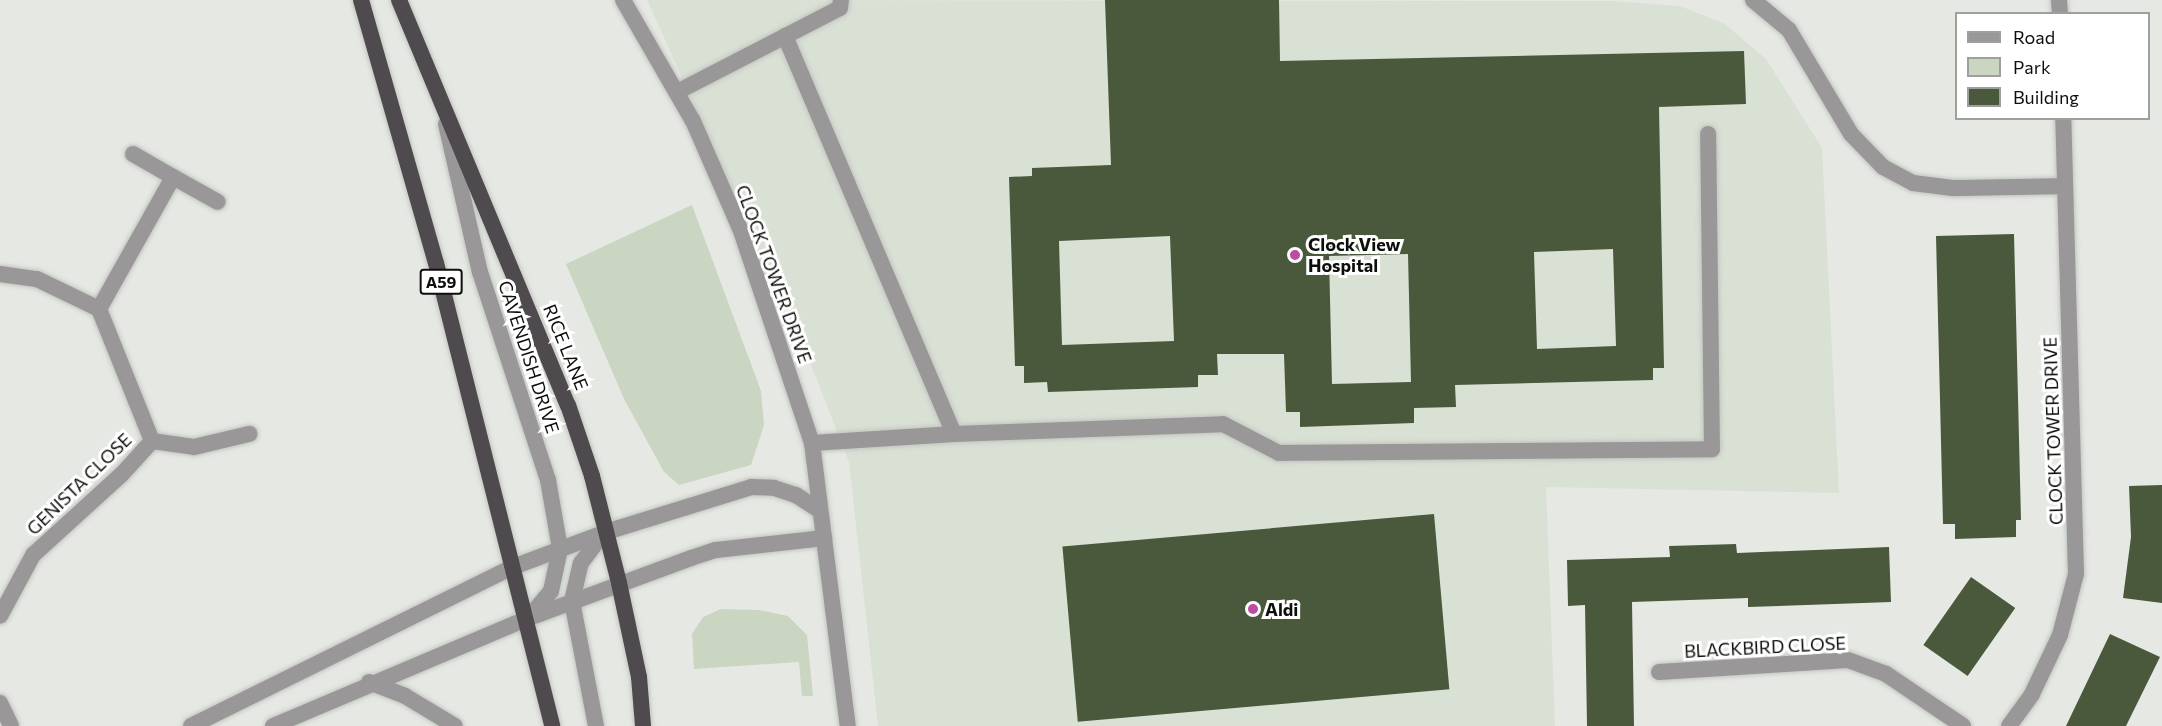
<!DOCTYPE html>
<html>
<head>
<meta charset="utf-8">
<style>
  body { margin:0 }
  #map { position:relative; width:2162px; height:726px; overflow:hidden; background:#e6e9e3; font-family:Commissioner,sans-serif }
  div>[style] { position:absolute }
  .built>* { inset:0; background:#d9e0d4 }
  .green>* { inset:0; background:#cad6c1 }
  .building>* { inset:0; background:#4a593c; transform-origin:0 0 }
  .roads { filter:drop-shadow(0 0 2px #c3c6c1) drop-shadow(0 0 2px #c3c6c1) }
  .service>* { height:16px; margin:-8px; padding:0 8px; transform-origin:8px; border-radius:8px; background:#9a9799 }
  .minor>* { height:16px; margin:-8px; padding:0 8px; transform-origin:8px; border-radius:8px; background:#9a9799 }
  .trunk>* { height:16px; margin:-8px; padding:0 8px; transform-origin:8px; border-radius:8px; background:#4f4a4d }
  .dots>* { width:16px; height:16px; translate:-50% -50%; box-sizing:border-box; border:3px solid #fff; border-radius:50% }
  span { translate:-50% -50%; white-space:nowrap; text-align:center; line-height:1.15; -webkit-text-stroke:6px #fff; paint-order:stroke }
  .shield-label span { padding:2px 4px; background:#fff; border:2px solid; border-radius:4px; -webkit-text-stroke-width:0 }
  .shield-label { font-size:16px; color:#0e0f0d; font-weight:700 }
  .poi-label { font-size:18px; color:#0e0f0d; font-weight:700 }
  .left { translate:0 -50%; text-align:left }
  .street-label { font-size:18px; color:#0e0f0d }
  .legend { position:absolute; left:1955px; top:12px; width:195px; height:108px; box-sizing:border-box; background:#fff; border:2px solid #9f9f9e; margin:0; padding:8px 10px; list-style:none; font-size:18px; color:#0e0f0d }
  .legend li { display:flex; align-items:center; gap:12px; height:30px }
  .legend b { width:30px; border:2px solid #9f9f9e }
</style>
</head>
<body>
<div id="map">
  <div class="built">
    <i style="clip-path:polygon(647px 0,1613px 1px,1680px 6px,1725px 24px,1766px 59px,1822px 148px,1839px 493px,1546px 487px,1555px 726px,878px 726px,849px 462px,810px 362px)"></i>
  </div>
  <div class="green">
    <i style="clip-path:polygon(692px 205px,761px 391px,764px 425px,751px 465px,679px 485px,664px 472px,624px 399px,566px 264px)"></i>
    <i style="clip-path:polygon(721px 609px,759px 610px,788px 616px,807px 635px,813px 696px,802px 696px,799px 662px,694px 669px,692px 634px,703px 617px)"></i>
  </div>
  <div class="building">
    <i style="clip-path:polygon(evenodd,1105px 0,1279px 0,1280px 61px,1744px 51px,1746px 104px,1659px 107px,1664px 368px,1653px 368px,1653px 380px,1455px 385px,1456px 407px,1414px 408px,1414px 423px,1300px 427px,1300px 412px,1286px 412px,1284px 354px,1217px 354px,1218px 375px,1198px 375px,1198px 387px,1048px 392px,1047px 382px,1024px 383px,1024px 366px,1015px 366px,1009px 177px,1032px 176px,1032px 168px,1111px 165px,1105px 0,1170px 236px,1174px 341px,1062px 345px,1059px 241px,1170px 236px,1105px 0,1613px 249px,1616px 346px,1537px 349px,1534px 252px,1613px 249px,1105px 0,1408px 254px,1411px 382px,1332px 384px,1329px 256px,1408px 254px)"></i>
    <i style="clip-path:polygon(2014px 234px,2021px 520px,2016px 520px,2016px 537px,1955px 539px,1955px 524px,1943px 524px,1936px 236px)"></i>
    <i style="clip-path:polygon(2162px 485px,2162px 603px,2123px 598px,2131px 537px,2129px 486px)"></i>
    <i style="left:1434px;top:514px;width:176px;height:373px;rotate:85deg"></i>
    <i style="clip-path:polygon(1736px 544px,1737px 553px,1889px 547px,1891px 602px,1748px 607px,1748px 598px,1632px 602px,1634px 726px,1587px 726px,1585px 605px,1568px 606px,1567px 560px,1670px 557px,1669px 546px)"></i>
    <i style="left:1971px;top:577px;width:54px;height:83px;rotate:35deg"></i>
    <i style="clip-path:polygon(2110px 634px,2160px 657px,2126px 726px,2066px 726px)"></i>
  </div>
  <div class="roads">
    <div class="service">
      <i style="left:785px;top:36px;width:432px;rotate:67deg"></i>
      <i style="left:954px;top:434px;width:142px;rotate:176.4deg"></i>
      <i style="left:677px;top:92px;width:183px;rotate:-27.3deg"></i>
      <i style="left:840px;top:8px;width:8px;rotate:-83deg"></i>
      <i style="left:954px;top:434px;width:269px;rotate:-2.1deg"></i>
      <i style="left:1223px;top:424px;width:63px;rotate:27.4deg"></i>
      <i style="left:1279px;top:453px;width:433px;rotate:-0.5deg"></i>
      <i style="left:1712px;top:449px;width:315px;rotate:-90.7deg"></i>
    </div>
    <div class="minor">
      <i style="left:623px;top:0;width:140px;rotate:60deg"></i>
      <i style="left:693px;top:121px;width:120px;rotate:66.4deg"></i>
      <i style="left:741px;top:231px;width:224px;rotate:71.5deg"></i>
      <i style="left:812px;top:443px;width:285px;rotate:82.8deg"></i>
      <i style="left:1753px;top:0;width:47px;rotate:39.8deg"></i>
      <i style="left:1789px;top:30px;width:121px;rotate:59.2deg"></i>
      <i style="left:1851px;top:134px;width:46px;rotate:45.9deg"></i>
      <i style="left:1883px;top:167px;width:34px;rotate:28deg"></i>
      <i style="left:1913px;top:183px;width:40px;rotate:7.1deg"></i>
      <i style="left:1953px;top:188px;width:111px;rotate:-1deg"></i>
      <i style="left:2059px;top:0;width:14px;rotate:86deg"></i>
      <i style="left:446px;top:124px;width:152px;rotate:77.1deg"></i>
      <i style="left:480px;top:272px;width:219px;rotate:71.9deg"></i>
      <i style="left:548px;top:480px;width:70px;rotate:80.1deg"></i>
      <i style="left:560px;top:549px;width:43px;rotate:102.1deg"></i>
      <i style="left:551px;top:591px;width:33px;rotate:130deg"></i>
      <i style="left:133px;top:154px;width:46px;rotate:29.9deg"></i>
      <i style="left:0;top:274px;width:37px;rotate:8deg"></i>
      <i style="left:37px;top:279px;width:69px;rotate:25.8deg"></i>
      <i style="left:99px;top:309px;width:142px;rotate:68.1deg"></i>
      <i style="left:152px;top:441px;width:45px;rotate:132.3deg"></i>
      <i style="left:122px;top:474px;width:120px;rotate:137.7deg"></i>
      <i style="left:33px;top:555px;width:69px;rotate:118.4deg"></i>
      <i style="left:99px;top:309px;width:151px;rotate:-60.7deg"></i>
      <i style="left:173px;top:177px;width:51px;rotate:29.1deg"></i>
      <i style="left:152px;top:441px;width:42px;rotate:8.1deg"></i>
      <i style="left:194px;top:447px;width:57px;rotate:-13.3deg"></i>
      <i style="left:1659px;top:672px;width:189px;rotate:-3.6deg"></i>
      <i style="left:1848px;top:660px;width:40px;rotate:20.2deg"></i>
      <i style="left:1886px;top:674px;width:93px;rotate:34deg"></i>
      <i style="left:369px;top:682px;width:39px;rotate:21deg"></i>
      <i style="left:405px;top:696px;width:58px;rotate:31deg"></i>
      <i style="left:0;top:703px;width:25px;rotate:64deg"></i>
      <i style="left:191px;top:726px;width:359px;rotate:-26.3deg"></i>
      <i style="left:513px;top:567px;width:99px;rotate:-20.6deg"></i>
      <i style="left:606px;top:532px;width:152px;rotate:-17.2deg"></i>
      <i style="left:751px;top:487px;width:23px;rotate:2deg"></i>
      <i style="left:774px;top:488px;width:23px;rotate:18deg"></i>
      <i style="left:796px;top:495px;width:27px;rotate:33deg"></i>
      <i style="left:273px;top:726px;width:275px;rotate:-22.9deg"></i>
      <i style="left:526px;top:619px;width:176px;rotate:-20.3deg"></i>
      <i style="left:691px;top:558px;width:26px;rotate:-18deg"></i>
      <i style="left:716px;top:550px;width:109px;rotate:-6.3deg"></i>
      <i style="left:596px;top:726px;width:127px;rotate:-100.9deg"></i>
      <i style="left:572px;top:601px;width:39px;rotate:-77deg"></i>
      <i style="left:581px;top:563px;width:36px;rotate:-53deg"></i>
      <i style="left:2009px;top:726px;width:39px;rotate:-54deg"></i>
      <i style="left:2032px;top:694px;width:65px;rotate:-64.6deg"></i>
      <i style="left:2060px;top:635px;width:63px;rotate:-75.3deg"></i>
      <i style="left:2076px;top:574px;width:456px;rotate:-91.6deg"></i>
    </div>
    <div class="trunk">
      <i style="left:361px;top:0;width:273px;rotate:74.1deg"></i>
      <i style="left:436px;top:263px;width:477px;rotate:75.9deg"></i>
      <i style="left:399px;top:0;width:439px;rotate:67.4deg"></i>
      <i style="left:568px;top:405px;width:75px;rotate:71.3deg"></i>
      <i style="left:592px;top:476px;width:110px;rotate:75.8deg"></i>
      <i style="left:619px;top:583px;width:96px;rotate:78deg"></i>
      <i style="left:639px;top:677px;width:49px;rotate:85.3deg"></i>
    </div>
  </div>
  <div class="dots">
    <i style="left:1295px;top:255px;background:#bf4ba3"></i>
    <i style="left:1253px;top:609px;background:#bf4ba3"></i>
  </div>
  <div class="shield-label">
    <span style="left:441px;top:282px">A59</span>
  </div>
  <div class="poi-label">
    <span class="left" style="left:1308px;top:255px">Clock View<br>Hospital</span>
    <span class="left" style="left:1265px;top:609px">Aldi</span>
  </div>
  <div class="street-label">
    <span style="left:774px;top:274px;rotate:70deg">CLOCK TOWER DRIVE</span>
    <span style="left:566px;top:347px;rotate:68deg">RICE LANE</span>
    <span style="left:529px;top:357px;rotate:72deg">CAVENDISH DRIVE</span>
    <span style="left:2053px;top:431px;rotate:-92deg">CLOCK TOWER DRIVE</span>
    <span style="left:79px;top:484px;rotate:-44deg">GENISTA CLOSE</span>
    <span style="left:1765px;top:647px;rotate:-3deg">BLACKBIRD CLOSE</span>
  </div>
  <ul class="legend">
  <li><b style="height:8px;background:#9a9799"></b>Road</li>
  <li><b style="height:16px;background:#cad6c1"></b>Park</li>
  <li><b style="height:16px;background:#4a593c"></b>Building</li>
  </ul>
</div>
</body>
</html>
